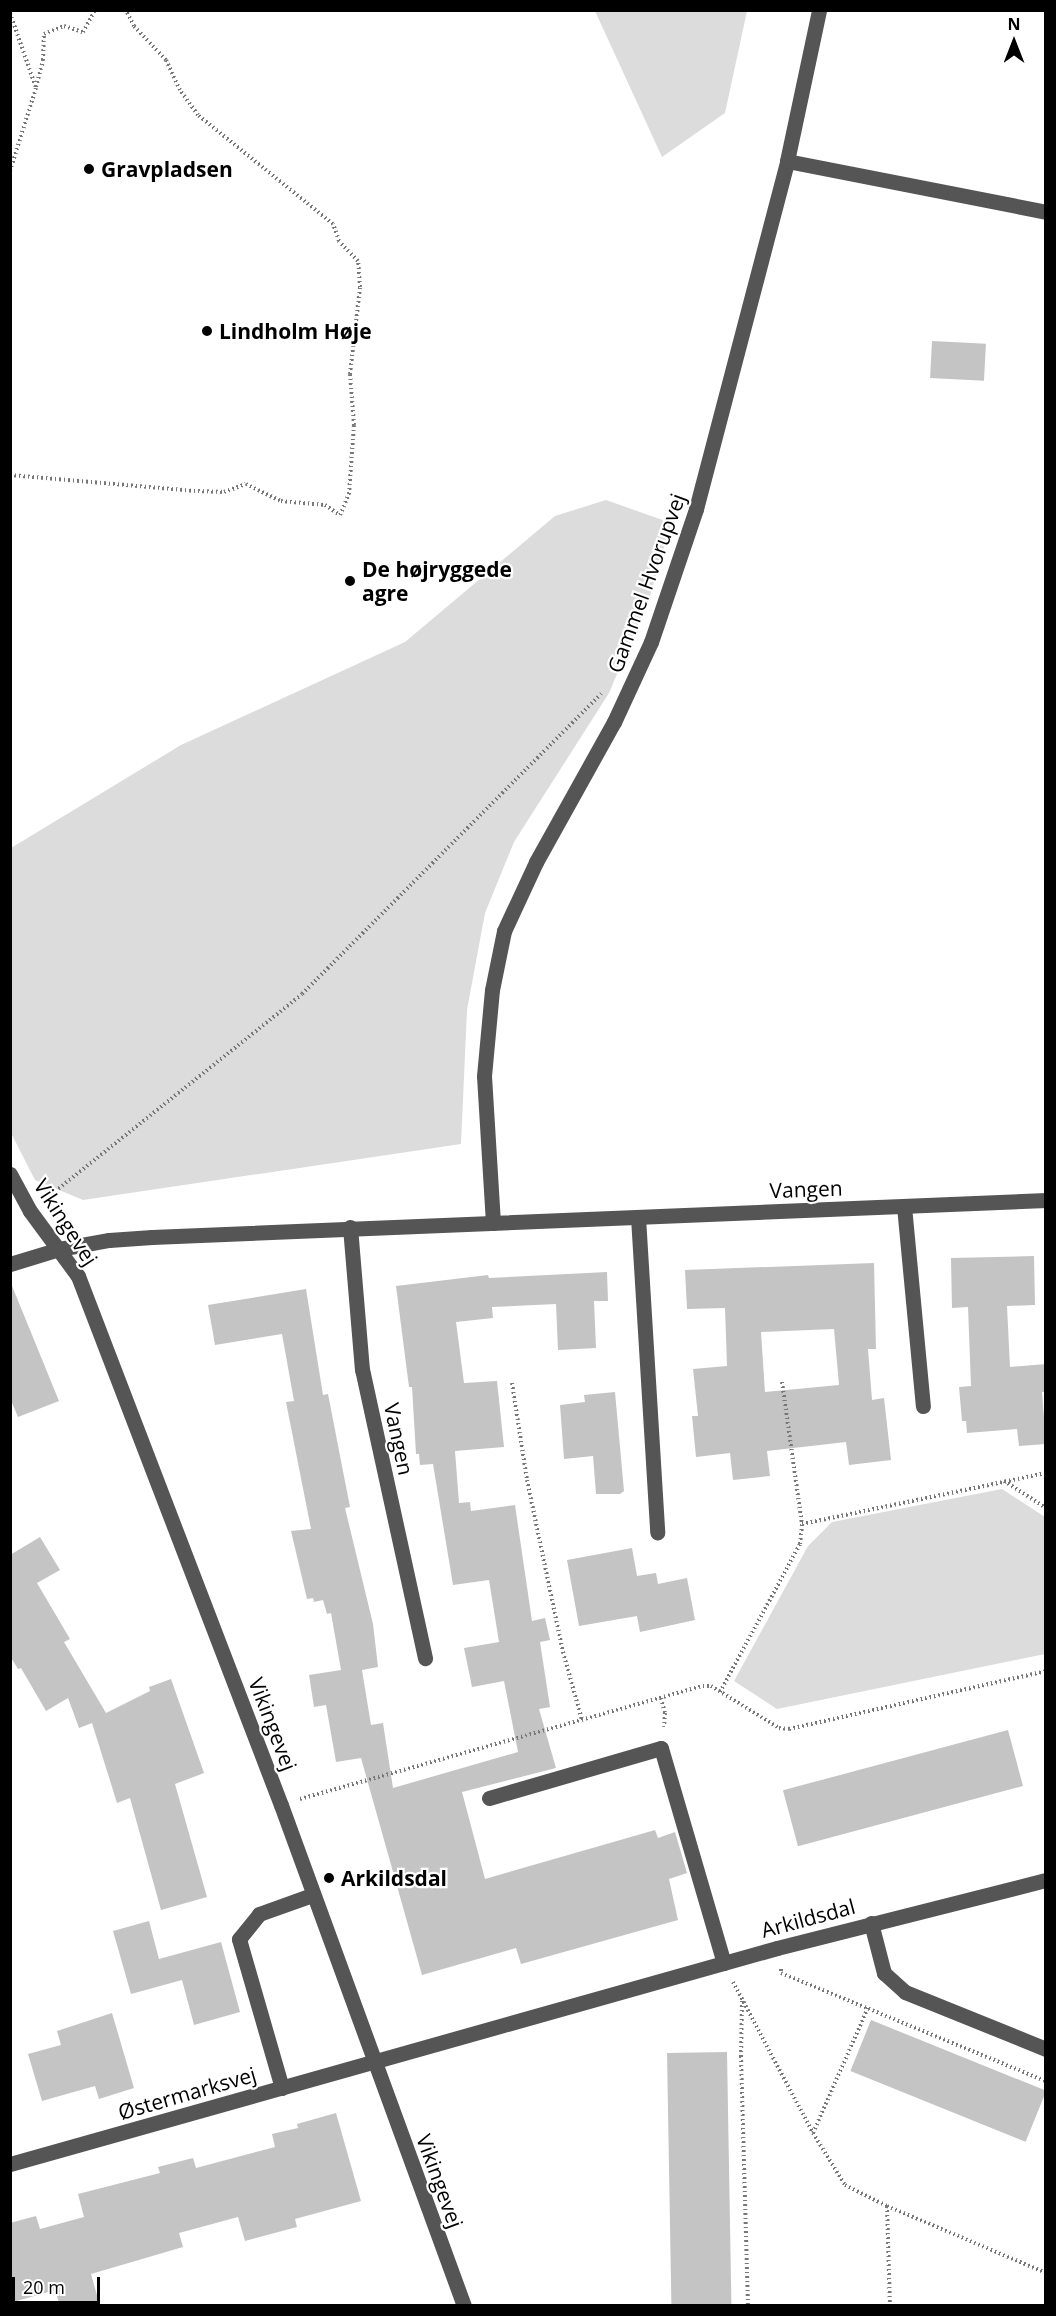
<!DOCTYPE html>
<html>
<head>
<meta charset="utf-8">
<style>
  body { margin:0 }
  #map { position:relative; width:1056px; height:2316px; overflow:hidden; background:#fff; font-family:"Open Sans",sans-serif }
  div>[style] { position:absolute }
  .green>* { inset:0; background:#dcdcdc }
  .building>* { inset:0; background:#c4c4c4; transform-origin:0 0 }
  .path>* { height:4px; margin-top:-2px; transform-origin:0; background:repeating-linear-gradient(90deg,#777 0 1.5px,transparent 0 4.5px) }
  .minor>* { height:15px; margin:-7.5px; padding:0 7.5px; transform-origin:7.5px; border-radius:7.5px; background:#555 }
  .dots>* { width:16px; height:16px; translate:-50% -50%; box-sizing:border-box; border:3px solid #fff; border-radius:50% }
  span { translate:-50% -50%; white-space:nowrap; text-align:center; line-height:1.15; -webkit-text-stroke:4.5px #fff; paint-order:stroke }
  .poi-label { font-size:21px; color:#000; font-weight:700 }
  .left { translate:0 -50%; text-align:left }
  .street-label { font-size:21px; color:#000 }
  .frame { position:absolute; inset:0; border:12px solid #000; pointer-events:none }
  .north { position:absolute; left:984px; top:12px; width:60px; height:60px; -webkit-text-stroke:4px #fff; paint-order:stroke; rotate:0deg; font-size:16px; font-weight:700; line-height:24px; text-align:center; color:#000 }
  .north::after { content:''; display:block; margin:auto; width:21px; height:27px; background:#000; clip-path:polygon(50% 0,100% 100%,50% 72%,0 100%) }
  .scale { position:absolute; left:12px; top:2277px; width:88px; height:27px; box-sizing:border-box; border:3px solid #000; border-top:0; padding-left:8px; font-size:18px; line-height:21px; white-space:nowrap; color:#000; -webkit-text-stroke:4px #fff; paint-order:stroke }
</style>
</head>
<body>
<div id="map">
  <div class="green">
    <i style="clip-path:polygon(595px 11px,747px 11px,725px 113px,662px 157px)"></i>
    <i style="clip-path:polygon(606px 500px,671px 523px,650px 596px,609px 693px,514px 842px,485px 913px,467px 1010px,461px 1144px,83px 1200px,35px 1180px,11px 1133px,11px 848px,181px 745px,405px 642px,555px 516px)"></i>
    <i style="clip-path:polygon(1002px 1489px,1045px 1517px,1045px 1654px,777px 1709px,734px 1681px,808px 1546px,832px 1522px)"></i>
  </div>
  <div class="building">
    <i style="left:932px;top:341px;width:54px;height:37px;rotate:3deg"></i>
    <i style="clip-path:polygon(1034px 1256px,1035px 1305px,1007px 1306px,1010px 1367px,1046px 1364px,1046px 1392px,1042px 1392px,1046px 1444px,1019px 1446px,1017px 1429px,967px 1433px,966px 1421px,962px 1421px,959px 1387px,971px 1386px,968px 1307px,952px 1308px,951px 1258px)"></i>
    <i style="clip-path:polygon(evenodd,874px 1263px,876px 1349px,868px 1349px,872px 1400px,884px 1398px,891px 1460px,849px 1465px,846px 1442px,767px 1451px,770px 1476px,733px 1480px,730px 1453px,696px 1457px,692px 1416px,698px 1416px,693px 1369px,727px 1366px,725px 1308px,687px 1309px,685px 1270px,874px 1263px,834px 1329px,839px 1385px,765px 1392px,761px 1332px,834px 1329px)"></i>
    <i style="clip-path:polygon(607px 1272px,608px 1301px,594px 1301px,596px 1348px,558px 1350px,556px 1304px,492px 1307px,493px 1318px,456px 1322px,464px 1383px,497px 1381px,504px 1447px,455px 1451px,459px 1503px,470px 1502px,471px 1511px,515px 1505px,532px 1621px,545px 1618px,550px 1640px,540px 1642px,550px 1707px,539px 1709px,556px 1768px,462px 1792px,485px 1879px,655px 1830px,658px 1838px,675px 1832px,687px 1873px,669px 1879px,678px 1920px,521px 1964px,516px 1948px,422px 1975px,361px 1758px,336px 1762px,326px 1705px,314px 1707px,309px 1675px,341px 1670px,331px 1613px,327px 1614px,323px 1600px,314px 1602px,313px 1598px,307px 1599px,291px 1531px,311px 1529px,286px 1402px,294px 1401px,282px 1334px,215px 1345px,208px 1305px,306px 1289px,323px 1395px,328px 1394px,350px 1507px,345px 1508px,373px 1624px,378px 1667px,362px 1670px,371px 1725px,383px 1723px,393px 1788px,518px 1752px,504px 1681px,472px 1687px,464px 1648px,499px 1642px,489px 1580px,453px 1585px,433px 1464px,420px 1465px,419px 1454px,416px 1454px,412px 1387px,409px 1387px,396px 1286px,488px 1275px,489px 1278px)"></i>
    <i style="clip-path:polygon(10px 1281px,59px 1401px,18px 1417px,10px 1398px)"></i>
    <i style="clip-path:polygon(615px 1392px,624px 1491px,620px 1494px,596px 1494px,593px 1456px,564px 1459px,560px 1405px,585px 1402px,584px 1395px)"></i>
    <i style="clip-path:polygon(40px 1537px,60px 1570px,37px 1583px,70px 1639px,64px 1642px,106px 1713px,150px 1691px,149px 1687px,171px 1679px,204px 1773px,175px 1784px,207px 1897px,161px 1910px,130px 1798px,117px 1803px,92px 1723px,79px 1728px,68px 1698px,46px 1711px,21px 1668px,18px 1669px,10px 1656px,10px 1555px)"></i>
    <i style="clip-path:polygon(632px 1548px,637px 1576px,656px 1573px,658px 1584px,687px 1578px,695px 1620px,640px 1632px,637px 1616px,579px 1626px,567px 1560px)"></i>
    <i style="left:1008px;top:1730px;width:58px;height:233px;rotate:75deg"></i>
    <i style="clip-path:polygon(149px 1921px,159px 1959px,221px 1942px,240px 2012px,194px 2025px,182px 1980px,131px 1994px,113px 1931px)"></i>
    <i style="clip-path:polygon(112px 2013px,134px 2088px,99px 2099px,95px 2086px,42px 2101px,28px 2054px,61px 2045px,57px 2031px)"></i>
    <i style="left:871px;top:2020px;width:189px;height:55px;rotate:22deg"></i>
    <i style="left:727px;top:2052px;width:254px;height:60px;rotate:89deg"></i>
    <i style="clip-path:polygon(336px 2113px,361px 2201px,295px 2219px,297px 2227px,245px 2241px,238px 2217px,179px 2233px,183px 2247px,91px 2274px,100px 2306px,60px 2306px,55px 2290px,10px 2303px,10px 2223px,36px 2216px,40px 2229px,84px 2217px,78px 2194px,160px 2173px,158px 2167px,193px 2158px,196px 2168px,275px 2147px,272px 2134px,298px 2128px,297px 2124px)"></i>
  </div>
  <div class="path">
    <i style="left:10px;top:13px;width:79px;rotate:70.9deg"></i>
    <i style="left:36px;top:88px;width:87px;rotate:107.4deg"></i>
    <i style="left:36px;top:87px;width:28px;rotate:-75deg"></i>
    <i style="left:43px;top:60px;width:26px;rotate:-88deg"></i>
    <i style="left:44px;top:34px;width:22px;rotate:-22deg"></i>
    <i style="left:64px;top:26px;width:20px;rotate:18deg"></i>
    <i style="left:83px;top:32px;width:25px;rotate:-61deg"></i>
    <i style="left:10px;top:475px;width:189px;rotate:4.9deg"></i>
    <i style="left:198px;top:491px;width:26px;rotate:2deg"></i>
    <i style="left:224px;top:492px;width:23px;rotate:-20deg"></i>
    <i style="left:246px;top:484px;width:39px;rotate:26deg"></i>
    <i style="left:281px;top:501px;width:44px;rotate:5.2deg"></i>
    <i style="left:325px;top:505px;width:18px;rotate:34deg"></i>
    <i style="left:340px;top:515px;width:23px;rotate:-67deg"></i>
    <i style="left:349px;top:494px;width:69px;rotate:-85.9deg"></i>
    <i style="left:354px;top:425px;width:51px;rotate:-94.5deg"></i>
    <i style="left:350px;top:374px;width:88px;rotate:-83.4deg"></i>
    <i style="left:360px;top:287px;width:26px;rotate:-94deg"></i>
    <i style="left:358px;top:261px;width:28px;rotate:-134deg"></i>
    <i style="left:339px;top:241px;width:18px;rotate:-109deg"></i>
    <i style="left:333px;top:224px;width:174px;rotate:-141.1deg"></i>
    <i style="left:198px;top:115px;width:31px;rotate:-126deg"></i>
    <i style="left:180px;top:90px;width:33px;rotate:-115deg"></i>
    <i style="left:166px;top:60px;width:47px;rotate:-133.3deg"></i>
    <i style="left:134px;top:26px;width:18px;rotate:-117deg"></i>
    <i style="left:48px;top:1197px;width:325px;rotate:-38.6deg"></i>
    <i style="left:302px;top:994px;width:424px;rotate:-45.1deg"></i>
    <i style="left:782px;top:1382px;width:143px;rotate:82deg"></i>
    <i style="left:512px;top:1383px;width:98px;rotate:81.2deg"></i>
    <i style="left:527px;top:1480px;width:176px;rotate:78.2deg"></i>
    <i style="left:563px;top:1652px;width:71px;rotate:74.4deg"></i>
    <i style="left:1004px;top:1481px;width:50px;rotate:32.7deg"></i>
    <i style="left:720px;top:1692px;width:168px;rotate:-61.6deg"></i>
    <i style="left:800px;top:1544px;width:20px;rotate:-84deg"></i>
    <i style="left:802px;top:1524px;width:249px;rotate:-11.8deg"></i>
    <i style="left:661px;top:1698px;width:16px;rotate:75deg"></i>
    <i style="left:665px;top:1713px;width:14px;rotate:94deg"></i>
    <i style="left:300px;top:1799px;width:419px;rotate:-15.7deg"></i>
    <i style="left:703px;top:1686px;width:8px"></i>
    <i style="left:711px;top:1686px;width:80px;rotate:31.7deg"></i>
    <i style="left:779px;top:1728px;width:10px;rotate:6deg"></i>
    <i style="left:789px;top:1729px;width:263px;rotate:-12.7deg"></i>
    <i style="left:781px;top:1969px;width:4px;rotate:90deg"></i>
    <i style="left:781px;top:1973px;width:286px;rotate:22.2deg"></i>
    <i style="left:733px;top:1982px;width:171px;rotate:62.1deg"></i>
    <i style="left:813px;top:2133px;width:61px;rotate:58.4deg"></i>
    <i style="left:845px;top:2185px;width:47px;rotate:26.6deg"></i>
    <i style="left:887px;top:2206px;width:173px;rotate:22.8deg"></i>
    <i style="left:742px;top:2001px;width:55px;rotate:91deg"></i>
    <i style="left:741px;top:2056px;width:250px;rotate:88.4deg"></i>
    <i style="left:813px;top:2133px;width:137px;rotate:-66.3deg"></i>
    <i style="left:887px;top:2206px;width:100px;rotate:88.3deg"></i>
  </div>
  <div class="minor">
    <i style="left:787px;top:161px;width:264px;rotate:11.1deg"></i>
    <i style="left:10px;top:1174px;width:42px;rotate:61.6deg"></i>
    <i style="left:30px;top:1211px;width:81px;rotate:53.6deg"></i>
    <i style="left:78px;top:1276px;width:567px;rotate:69.01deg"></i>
    <i style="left:281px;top:1805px;width:533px;rotate:69.93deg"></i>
    <i style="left:904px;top:1206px;width:201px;rotate:84.6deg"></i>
    <i style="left:638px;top:1217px;width:316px;rotate:86.5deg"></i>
    <i style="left:493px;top:1223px;width:147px;rotate:-93.5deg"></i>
    <i style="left:484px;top:1076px;width:86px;rotate:-84.7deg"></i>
    <i style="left:492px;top:990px;width:60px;rotate:-78.5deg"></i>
    <i style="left:504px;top:931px;width:76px;rotate:-65.1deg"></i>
    <i style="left:536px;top:862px;width:160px;rotate:-60.9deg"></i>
    <i style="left:614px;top:722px;width:88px;rotate:-65.2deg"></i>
    <i style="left:651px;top:642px;width:140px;rotate:-71.3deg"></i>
    <i style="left:696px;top:509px;width:360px;rotate:-75.3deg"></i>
    <i style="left:787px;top:161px;width:154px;rotate:-78deg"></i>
    <i style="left:350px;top:1227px;width:143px;rotate:85.2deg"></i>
    <i style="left:362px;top:1369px;width:296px;rotate:77.7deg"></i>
    <i style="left:10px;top:1264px;width:51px;rotate:-17deg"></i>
    <i style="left:59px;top:1249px;width:51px;rotate:-10.2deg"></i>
    <i style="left:109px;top:1240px;width:43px;rotate:-4deg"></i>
    <i style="left:152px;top:1237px;width:895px;rotate:-2.37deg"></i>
    <i style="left:489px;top:1798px;width:179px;rotate:-16.2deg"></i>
    <i style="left:661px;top:1748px;width:224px;rotate:73.7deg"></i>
    <i style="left:871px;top:1923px;width:52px;rotate:75.4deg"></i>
    <i style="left:884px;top:1973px;width:28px;rotate:42deg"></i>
    <i style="left:905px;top:1992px;width:152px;rotate:22deg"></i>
    <i style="left:282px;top:2088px;width:155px;rotate:-106.1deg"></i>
    <i style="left:239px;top:1939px;width:32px;rotate:-51deg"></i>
    <i style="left:259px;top:1914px;width:56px;rotate:-19.7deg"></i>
    <i style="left:10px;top:2164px;width:797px;rotate:-15.73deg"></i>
    <i style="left:777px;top:1948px;width:277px;rotate:-14.2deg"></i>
  </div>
  <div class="dots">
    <i style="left:89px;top:169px;background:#000"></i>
    <i style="left:207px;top:331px;background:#000"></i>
    <i style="left:350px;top:581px;background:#000"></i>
    <i style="left:329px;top:1878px;background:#000"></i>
  </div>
  <div class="poi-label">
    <span class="left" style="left:101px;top:169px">Gravpladsen</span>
    <span class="left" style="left:219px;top:331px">Lindholm Høje</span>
    <span class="left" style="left:362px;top:581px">De højryggede<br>agre</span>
    <span class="left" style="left:341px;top:1878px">Arkildsdal</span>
  </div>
  <div class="street-label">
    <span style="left:646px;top:583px;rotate:-70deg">Gammel Hvorupvej</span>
    <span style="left:806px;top:1189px;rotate:-2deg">Vangen</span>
    <span style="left:66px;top:1222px;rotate:57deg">Vikingevej</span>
    <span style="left:399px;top:1439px;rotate:78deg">Vangen</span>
    <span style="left:273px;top:1724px;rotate:69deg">Vikingevej</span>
    <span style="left:808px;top:1918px;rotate:-15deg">Arkildsdal</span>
    <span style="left:187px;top:2093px;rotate:-16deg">Østermarksvej</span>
    <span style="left:440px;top:2181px;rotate:70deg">Vikingevej</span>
  </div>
  <div class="frame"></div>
  <div class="north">N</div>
  <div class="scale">20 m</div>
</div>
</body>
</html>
